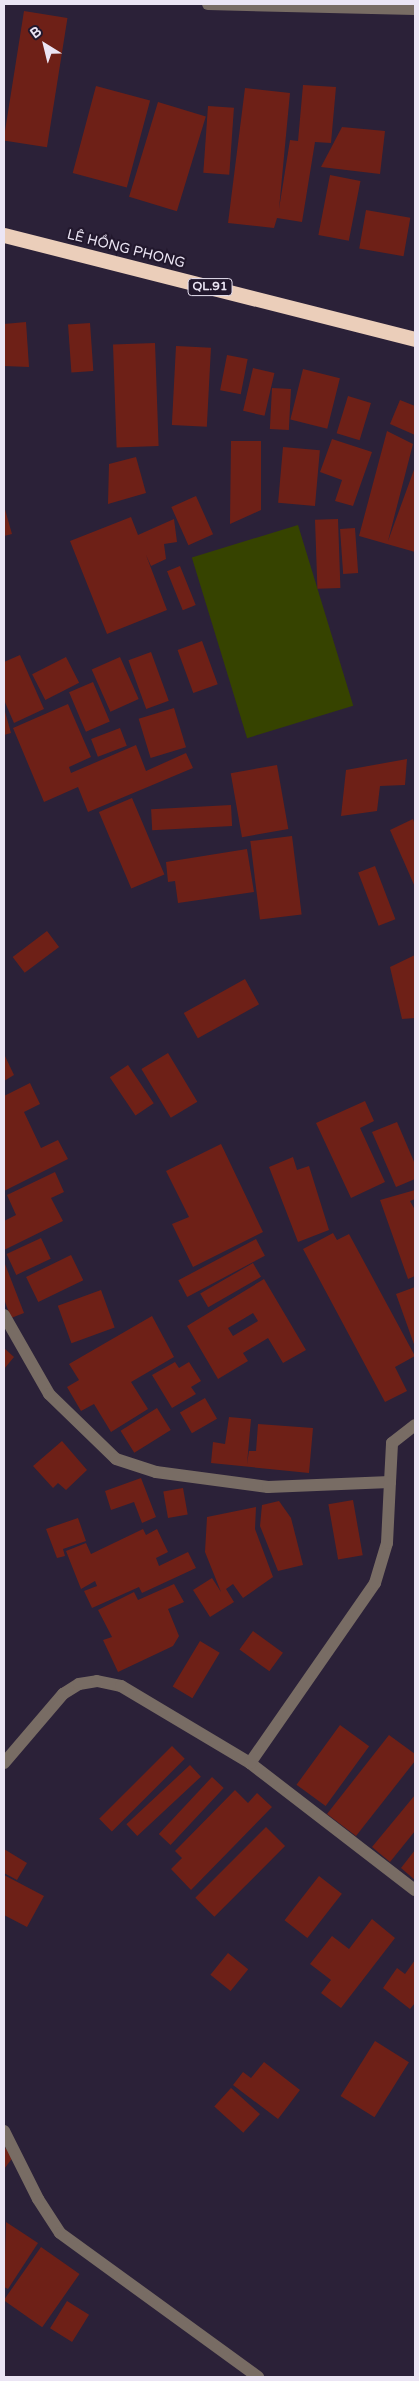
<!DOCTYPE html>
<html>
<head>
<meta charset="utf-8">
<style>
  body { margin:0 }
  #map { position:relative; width:419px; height:2381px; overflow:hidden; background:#2b2138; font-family:"Varela Round",sans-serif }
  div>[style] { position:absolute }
  .green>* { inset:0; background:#364300; transform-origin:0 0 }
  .building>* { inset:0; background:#6e2017; transform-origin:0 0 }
  .minor>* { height:12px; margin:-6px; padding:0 6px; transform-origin:6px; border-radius:6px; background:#786c64 }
  .highway>* { height:15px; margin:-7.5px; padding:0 7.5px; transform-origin:7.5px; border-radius:7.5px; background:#ebceba }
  span { translate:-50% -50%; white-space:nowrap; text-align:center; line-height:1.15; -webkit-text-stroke:4.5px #22182d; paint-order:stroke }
  .shield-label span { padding:1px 4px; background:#22182d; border:1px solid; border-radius:4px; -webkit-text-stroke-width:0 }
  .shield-label { font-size:12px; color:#ebe5f4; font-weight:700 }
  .street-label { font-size:14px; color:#ebe5f4 }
  .frame { position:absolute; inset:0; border:5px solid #ebe5f4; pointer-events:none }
  .north { position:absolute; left:20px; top:20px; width:50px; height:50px; -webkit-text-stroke:4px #22182d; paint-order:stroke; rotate:324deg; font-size:14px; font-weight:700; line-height:20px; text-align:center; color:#ebe5f4 }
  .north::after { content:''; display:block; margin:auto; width:18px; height:22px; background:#ebe5f4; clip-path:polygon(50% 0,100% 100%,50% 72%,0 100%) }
</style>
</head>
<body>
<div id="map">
  <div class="green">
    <i style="left:298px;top:525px;width:189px;height:111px;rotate:73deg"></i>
  </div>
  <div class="building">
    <i style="left:24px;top:11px;width:44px;height:131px;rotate:9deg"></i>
    <i style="clip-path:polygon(303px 85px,336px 87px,331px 143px,315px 142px,302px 222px,277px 218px,274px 228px,228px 223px,245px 88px,290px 93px,279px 209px,290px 140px,298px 141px)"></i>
    <i style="left:96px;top:86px;width:56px;height:90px;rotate:15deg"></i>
    <i style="left:158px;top:102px;width:50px;height:99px;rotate:17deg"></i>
    <i style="left:208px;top:106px;width:26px;height:67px;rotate:4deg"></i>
    <i style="clip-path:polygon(342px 127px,385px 131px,380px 174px,321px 167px)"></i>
    <i style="left:330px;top:175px;width:31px;height:61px;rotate:11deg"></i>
    <i style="left:366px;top:210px;width:45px;height:39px;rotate:10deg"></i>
    <i style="clip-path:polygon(26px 322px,29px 367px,4px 366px,4px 324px)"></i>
    <i style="left:90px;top:323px;width:48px;height:22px;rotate:86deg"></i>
    <i style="left:155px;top:343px;width:103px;height:42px;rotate:88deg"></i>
    <i style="left:176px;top:346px;width:35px;height:79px;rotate:3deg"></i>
    <i style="left:227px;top:355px;width:21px;height:36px;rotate:11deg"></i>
    <i style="left:253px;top:368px;width:22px;height:44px;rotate:13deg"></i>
    <i style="left:303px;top:369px;width:38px;height:52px;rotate:14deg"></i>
    <i style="left:272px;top:388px;width:19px;height:41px;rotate:3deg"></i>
    <i style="left:348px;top:396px;width:24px;height:39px;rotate:17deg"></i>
    <i style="clip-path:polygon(400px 400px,415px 406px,415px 435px,390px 424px)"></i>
    <i style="clip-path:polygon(387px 431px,413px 444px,388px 541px,415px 467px,415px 552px,359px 536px)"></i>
    <i style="clip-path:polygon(332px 439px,372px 452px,353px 506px,335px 501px,342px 480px,320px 472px)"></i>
    <i style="clip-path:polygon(231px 441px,261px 441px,261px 510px,230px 524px)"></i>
    <i style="left:283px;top:447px;width:37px;height:56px;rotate:5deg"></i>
    <i style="clip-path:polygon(136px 457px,146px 493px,108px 504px,109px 464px)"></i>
    <i style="left:196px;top:496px;width:42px;height:27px;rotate:66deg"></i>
    <i style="clip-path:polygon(4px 506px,12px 534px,4px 536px)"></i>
    <i style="clip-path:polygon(131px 517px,138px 535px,174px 519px,177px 542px,164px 544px,166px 559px,151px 566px,146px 555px,167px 610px,107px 634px,70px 541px)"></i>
    <i style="left:338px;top:519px;width:69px;height:23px;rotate:88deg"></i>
    <i style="left:355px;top:528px;width:45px;height:15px;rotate:86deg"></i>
    <i style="left:180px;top:566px;width:42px;height:14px;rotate:68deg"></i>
    <i style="left:202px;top:641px;width:46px;height:26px;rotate:70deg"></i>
    <i style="left:151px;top:652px;width:52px;height:24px;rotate:70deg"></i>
    <i style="clip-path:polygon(20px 655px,44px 709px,14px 723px,4px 700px,4px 662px)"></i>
    <i style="left:66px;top:657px;width:29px;height:38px;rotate:63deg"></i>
    <i style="left:120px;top:657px;width:46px;height:31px;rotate:66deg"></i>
    <i style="left:93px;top:682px;width:43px;height:26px;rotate:67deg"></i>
    <i style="clip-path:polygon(68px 704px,91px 757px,69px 767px,71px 773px,136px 745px,146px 771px,186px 753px,193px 768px,88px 812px,78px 787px,44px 802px,13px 728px)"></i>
    <i style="clip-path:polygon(4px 708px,11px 733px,4px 735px)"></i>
    <i style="left:174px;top:708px;width:41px;height:37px;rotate:73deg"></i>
    <i style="left:120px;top:728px;width:19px;height:31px;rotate:69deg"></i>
    <i style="clip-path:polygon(407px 759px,405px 785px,380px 786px,377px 811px,341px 816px,346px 770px)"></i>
    <i style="left:277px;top:765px;width:65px;height:47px;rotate:80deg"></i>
    <i style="left:132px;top:798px;width:83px;height:36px;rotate:67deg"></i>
    <i style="left:231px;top:805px;width:21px;height:80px;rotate:87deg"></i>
    <i style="clip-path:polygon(413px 819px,415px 825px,415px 887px,390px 830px)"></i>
    <i style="left:292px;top:836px;width:79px;height:42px;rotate:83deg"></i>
    <i style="clip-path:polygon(247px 849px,254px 892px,178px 903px,175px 881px,168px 882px,166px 862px)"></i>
    <i style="left:375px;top:866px;width:57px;height:18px;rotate:69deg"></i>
    <i style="left:47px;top:931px;width:20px;height:43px;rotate:53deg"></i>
    <i style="clip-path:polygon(415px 955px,415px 1018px,402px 1019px,390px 967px)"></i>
    <i style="left:245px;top:979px;width:29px;height:70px;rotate:61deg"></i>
    <i style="left:168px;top:1053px;width:57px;height:31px;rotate:59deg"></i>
    <i style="clip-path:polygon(4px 1054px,14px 1075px,4px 1081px)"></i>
    <i style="left:128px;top:1065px;width:46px;height:22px;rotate:56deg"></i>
    <i style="clip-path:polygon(30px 1083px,40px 1104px,24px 1112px,41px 1148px,58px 1140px,68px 1159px,4px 1191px,4px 1096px)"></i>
    <i style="clip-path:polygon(365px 1101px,374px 1121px,360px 1128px,385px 1182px,351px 1198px,316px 1123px)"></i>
    <i style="clip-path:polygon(397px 1122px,415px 1164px,415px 1179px,396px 1187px,372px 1132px)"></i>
    <i style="clip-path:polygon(221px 1144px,263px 1232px,193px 1267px,172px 1224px,189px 1217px,166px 1171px)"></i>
    <i style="clip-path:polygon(293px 1157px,297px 1170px,309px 1166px,329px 1230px,298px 1242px,269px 1167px)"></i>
    <i style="clip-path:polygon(55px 1172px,64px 1192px,51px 1198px,63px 1221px,4px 1250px,4px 1221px,16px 1215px,7px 1195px)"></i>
    <i style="clip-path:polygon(415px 1190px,415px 1199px,410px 1201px,415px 1210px,415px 1276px,408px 1279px,380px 1200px)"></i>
    <i style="clip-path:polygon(333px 1233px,337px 1240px,349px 1234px,415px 1356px,395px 1367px,407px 1391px,385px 1402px,303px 1249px)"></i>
    <i style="left:41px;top:1238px;width:23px;height:38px;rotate:65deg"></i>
    <i style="left:256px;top:1239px;width:19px;height:88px;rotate:62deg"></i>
    <i style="left:71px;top:1255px;width:28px;height:50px;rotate:64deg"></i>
    <i style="left:253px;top:1263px;width:16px;height:61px;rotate:60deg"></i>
    <i style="clip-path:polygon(5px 1264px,24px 1313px,11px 1318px,4px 1299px)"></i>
    <i style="clip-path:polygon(evenodd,264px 1279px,306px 1350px,283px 1363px,268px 1338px,243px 1353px,248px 1361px,218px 1379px,187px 1326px,264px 1279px,253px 1313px,258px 1321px,233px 1336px,228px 1328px,253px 1313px)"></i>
    <i style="clip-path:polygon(415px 1287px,415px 1347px,396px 1294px)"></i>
    <i style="left:101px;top:1290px;width:40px;height:46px;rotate:70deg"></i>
    <i style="clip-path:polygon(152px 1316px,174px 1357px,131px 1382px,148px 1409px,111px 1432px,94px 1404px,81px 1411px,67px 1387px,79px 1380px,69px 1364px)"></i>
    <i style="clip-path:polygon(4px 1348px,14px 1357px,4px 1369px)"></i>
    <i style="clip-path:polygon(175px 1362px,179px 1368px,189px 1362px,201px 1381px,191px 1387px,196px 1394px,172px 1408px,152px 1375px)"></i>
    <i style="left:205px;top:1398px;width:24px;height:29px;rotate:60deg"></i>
    <i style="left:157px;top:1408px;width:26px;height:43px;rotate:58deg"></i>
    <i style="clip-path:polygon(229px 1417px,251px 1419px,247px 1464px,249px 1451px,256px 1451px,258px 1424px,313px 1428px,309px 1473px,211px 1463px,213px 1442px,225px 1444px)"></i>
    <i style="clip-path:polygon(62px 1441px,87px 1470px,66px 1490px,58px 1483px,53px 1488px,33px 1466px)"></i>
    <i style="clip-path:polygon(141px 1478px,156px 1517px,142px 1523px,134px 1502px,111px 1510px,105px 1491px)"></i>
    <i style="left:183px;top:1488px;width:27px;height:20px;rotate:80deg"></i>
    <i style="left:353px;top:1500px;width:56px;height:25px;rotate:80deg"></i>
    <i style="clip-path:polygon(279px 1501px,291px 1518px,303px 1565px,278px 1571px,260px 1526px,262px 1505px)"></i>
    <i style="clip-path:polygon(256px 1507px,255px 1529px,273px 1577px,243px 1598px,233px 1584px,226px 1589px,234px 1602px,210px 1617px,193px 1590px,212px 1578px,221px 1592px,205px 1552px,207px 1517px)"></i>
    <i style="clip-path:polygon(78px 1518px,86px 1541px,63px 1549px,65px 1556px,57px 1558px,46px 1529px)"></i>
    <i style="clip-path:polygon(143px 1529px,146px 1535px,157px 1529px,168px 1552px,156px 1558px,159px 1566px,188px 1552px,196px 1568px,142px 1593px,139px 1587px,92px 1608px,84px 1591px,97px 1586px,95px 1581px,81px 1589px,66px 1551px,86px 1543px,91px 1554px)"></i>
    <i style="clip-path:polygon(174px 1584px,184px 1602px,168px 1609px,179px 1636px,173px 1646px,118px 1672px,103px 1640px,112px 1637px,98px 1610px,134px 1592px,138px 1600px)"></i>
    <i style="left:253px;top:1631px;width:37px;height:23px;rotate:36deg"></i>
    <i style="left:200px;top:1641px;width:23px;height:53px;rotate:31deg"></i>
    <i style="left:340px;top:1725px;width:36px;height:74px;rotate:36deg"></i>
    <i style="clip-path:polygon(389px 1735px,415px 1754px,415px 1761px,356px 1836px,327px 1814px)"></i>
    <i style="left:172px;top:1746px;width:18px;height:103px;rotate:45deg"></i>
    <i style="left:190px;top:1765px;width:16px;height:87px;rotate:47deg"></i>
    <i style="left:212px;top:1777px;width:16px;height:78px;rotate:43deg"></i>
    <i style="clip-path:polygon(235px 1790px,248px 1803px,257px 1793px,272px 1807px,191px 1890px,171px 1869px,182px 1858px,175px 1851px)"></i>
    <i style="clip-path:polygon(415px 1795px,415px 1831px,390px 1862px,372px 1847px)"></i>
    <i style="left:266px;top:1827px;width:27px;height:100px;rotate:45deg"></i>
    <i style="clip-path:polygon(4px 1849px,27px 1863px,17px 1880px,4px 1873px)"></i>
    <i style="clip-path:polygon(415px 1850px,415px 1880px,401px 1868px)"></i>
    <i style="clip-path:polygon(4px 1875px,44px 1896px,27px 1927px,4px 1915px)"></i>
    <i style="left:319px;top:1876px;width:29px;height:56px;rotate:38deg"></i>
    <i style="clip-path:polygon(372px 1919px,395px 1938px,341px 2008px,321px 1993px,331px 1980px,310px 1964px,332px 1936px,349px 1949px)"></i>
    <i style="left:228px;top:1953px;width:26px;height:28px;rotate:39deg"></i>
    <i style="clip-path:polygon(415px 1960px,415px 2003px,410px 2009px,383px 1988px,397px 1968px,405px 1974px)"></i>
    <i style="left:375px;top:2041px;width:40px;height:65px;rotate:32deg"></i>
    <i style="clip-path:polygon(264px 2062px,300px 2090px,278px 2119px,233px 2085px,243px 2072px,251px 2078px)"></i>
    <i style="left:231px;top:2088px;width:39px;height:25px;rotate:42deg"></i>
    <i style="clip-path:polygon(4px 2147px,14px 2156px,4px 2169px)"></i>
    <i style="clip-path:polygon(6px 2222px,38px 2243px,8px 2289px,4px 2287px)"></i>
    <i style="left:41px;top:2247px;width:47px;height:65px;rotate:35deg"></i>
    <i style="left:67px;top:2301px;width:26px;height:32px;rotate:32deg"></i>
  </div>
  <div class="minor">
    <i style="left:208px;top:4px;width:207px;rotate:1.4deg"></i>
    <i style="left:4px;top:1315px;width:91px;rotate:60.3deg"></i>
    <i style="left:49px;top:1394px;width:93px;rotate:44.1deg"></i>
    <i style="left:116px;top:1459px;width:42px;rotate:18deg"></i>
    <i style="left:156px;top:1472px;width:113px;rotate:7.6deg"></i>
    <i style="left:268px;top:1487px;width:122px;rotate:-2.3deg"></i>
    <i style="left:390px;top:1482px;width:39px;rotate:-87deg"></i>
    <i style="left:392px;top:1443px;width:29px;rotate:-38deg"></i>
    <i style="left:4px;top:1763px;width:91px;rotate:-49.5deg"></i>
    <i style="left:63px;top:1694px;width:19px;rotate:-32deg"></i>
    <i style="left:79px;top:1684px;width:18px;rotate:-9deg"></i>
    <i style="left:97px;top:1681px;width:25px;rotate:12deg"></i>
    <i style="left:121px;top:1686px;width:150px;rotate:30.8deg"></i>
    <i style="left:250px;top:1763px;width:208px;rotate:37.6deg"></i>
    <i style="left:250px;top:1763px;width:219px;rotate:-55.2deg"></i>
    <i style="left:375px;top:1583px;width:42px;rotate:-73.3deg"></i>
    <i style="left:387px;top:1543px;width:61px;rotate:-87.2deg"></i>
    <i style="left:4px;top:2131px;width:76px;rotate:63.4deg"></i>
    <i style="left:38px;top:2199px;width:40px;rotate:57.1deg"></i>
    <i style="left:60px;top:2233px;width:245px;rotate:36deg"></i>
  </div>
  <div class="highway">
    <i style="left:4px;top:235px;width:424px;rotate:14.2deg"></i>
  </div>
  <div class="shield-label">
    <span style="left:210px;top:287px">QL.91</span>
  </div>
  <div class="street-label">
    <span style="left:126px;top:249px;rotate:14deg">LÊ HỒNG PHONG</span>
  </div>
  <div class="frame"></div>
  <div class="north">B</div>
</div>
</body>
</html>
